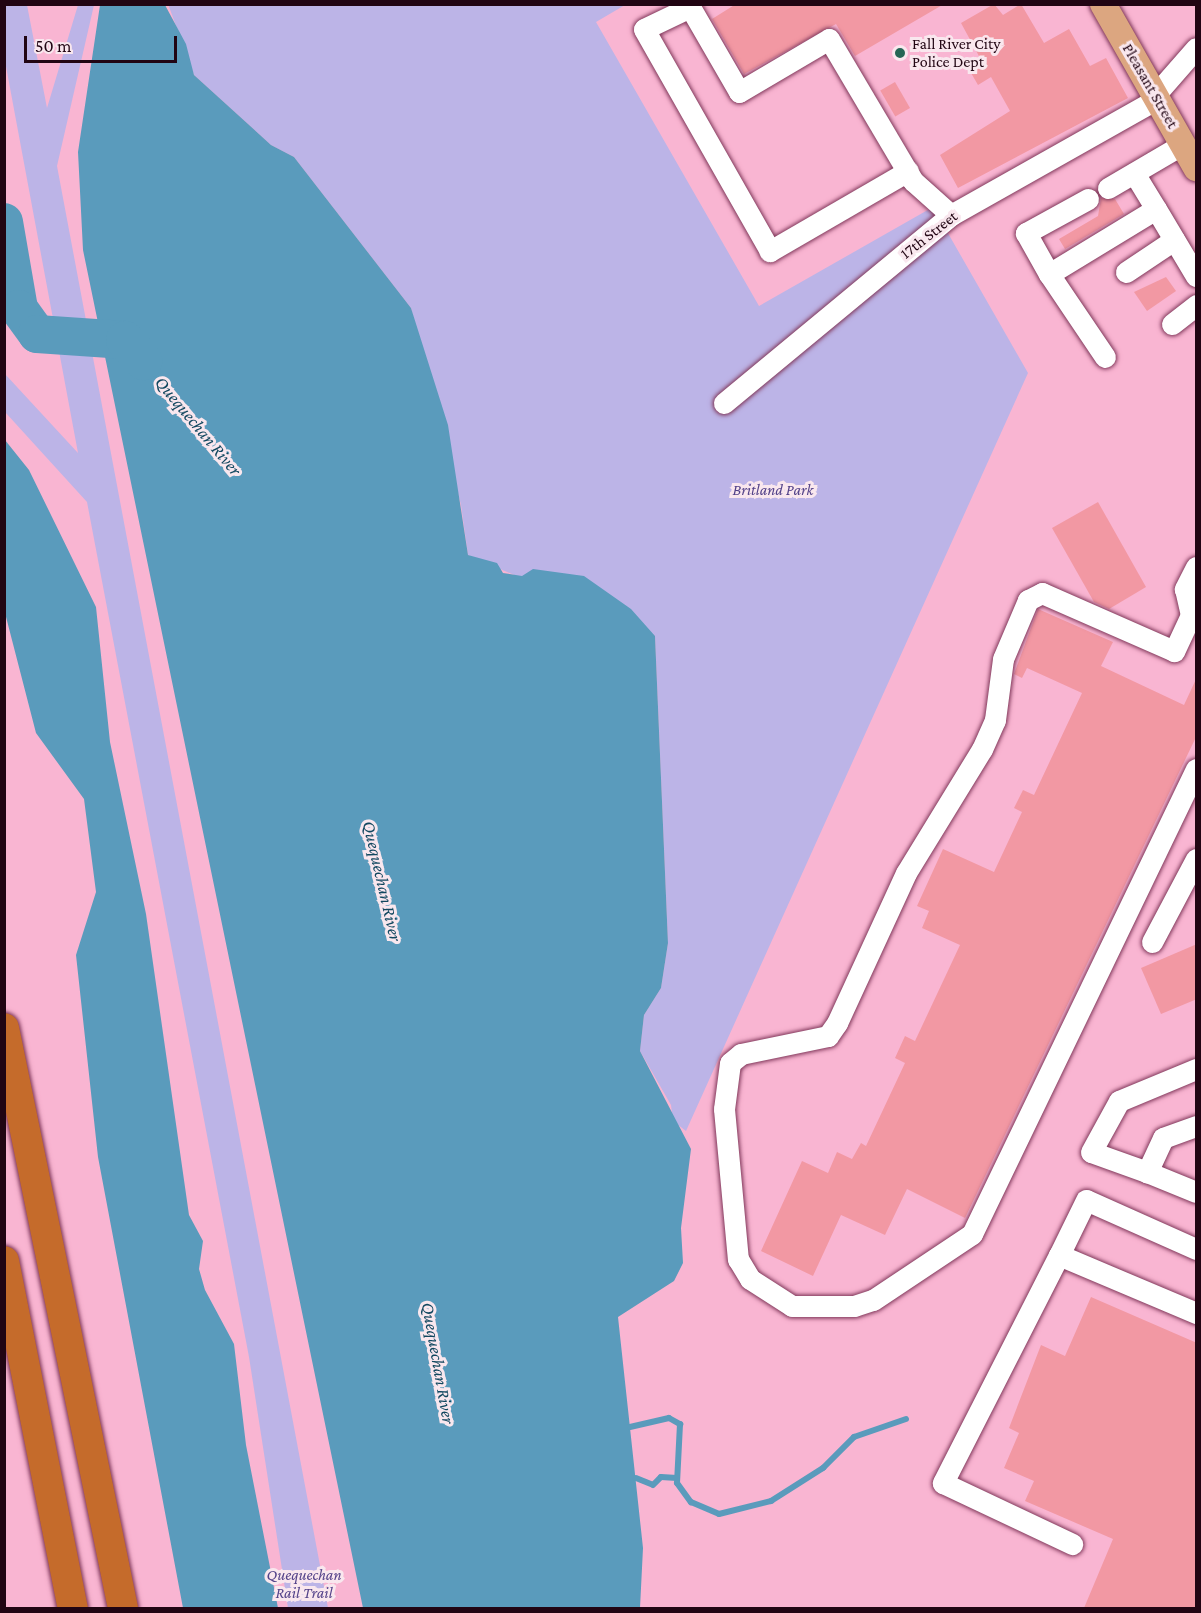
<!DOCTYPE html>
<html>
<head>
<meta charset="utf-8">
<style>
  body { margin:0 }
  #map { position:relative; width:1201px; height:1613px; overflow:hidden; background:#f9b5d2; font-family:"Crimson Pro",serif }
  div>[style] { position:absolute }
  .green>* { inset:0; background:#bcb4e7 }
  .water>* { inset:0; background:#5a9bbc }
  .stream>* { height:6px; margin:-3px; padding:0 3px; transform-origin:3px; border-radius:3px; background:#5a9bbc }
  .river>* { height:38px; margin:-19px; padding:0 19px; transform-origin:19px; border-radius:19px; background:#5a9bbc }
  .building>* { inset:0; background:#f298a3; transform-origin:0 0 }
  .roads { filter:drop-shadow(0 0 2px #81385b) drop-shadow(0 0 2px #81385b) }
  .minor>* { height:21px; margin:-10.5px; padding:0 10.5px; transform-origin:10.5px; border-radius:10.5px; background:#fff }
  .major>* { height:26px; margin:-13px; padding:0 13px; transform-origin:13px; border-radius:13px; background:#dca680 }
  .highway>* { height:30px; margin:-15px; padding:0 15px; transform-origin:15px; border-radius:15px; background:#c56b2b }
  .dots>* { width:16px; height:16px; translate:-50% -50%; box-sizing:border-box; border:3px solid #f9e7ee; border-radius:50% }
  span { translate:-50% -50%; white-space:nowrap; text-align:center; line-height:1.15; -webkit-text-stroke:6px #f9e7ee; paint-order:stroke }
  .poi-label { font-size:16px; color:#210513 }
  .left { translate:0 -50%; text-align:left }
  .street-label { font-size:16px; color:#210513 }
  .park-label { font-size:16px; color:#534289; font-style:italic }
  .water-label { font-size:18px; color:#11475f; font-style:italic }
  .frame { position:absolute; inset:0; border:6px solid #210513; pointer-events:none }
  .scale { position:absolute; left:24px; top:36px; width:153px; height:27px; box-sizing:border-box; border:3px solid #210513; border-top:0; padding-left:8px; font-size:18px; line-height:21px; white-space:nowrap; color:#210513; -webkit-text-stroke:4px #f9e7ee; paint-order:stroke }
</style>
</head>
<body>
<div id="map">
  <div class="green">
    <i style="clip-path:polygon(168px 4px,625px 5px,596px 22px,759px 306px,933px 207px,1028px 373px,686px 1131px,673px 1121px,671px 1105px,640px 1051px,644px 1015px,661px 988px,668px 943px,655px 636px,468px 555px,461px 505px,411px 308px,294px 157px,271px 145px,194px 75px)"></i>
    <i style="clip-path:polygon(4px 5px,27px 5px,47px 108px,78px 5px,94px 5px,57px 166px,328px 1608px,288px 1608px,249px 1357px,87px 502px,5px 412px,5px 374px,78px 453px,5px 61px)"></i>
  </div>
  <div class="water">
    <i style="clip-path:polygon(100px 5px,165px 5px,186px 44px,194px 75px,271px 145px,294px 157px,411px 308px,448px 425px,468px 555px,497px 563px,503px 573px,522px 576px,533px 569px,584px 576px,631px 609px,655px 636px,668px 943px,661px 988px,644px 1015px,640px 1051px,691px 1149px,681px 1228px,683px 1263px,674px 1281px,618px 1317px,643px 1548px,640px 1608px,363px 1608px,83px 250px,78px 152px)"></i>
    <i style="clip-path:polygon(5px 440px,29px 470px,96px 607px,110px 742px,146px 914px,189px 1215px,203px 1241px,199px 1269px,205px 1290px,234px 1344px,246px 1445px,278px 1608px,183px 1608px,98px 1157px,76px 955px,96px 892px,84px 799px,36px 733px,5px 613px)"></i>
  </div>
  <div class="stream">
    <i style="left:630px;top:1427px;width:40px;rotate:-13deg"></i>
    <i style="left:669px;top:1418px;width:13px;rotate:29deg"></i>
    <i style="left:680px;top:1424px;width:59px;rotate:92.9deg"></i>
    <i style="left:677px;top:1483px;width:24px;rotate:54deg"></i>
    <i style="left:691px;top:1502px;width:30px;rotate:23deg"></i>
    <i style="left:719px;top:1514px;width:54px;rotate:-14deg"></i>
    <i style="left:771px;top:1501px;width:62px;rotate:-32.4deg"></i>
    <i style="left:823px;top:1468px;width:44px;rotate:-45deg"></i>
    <i style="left:854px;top:1437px;width:55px;rotate:-19.1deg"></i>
    <i style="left:636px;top:1478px;width:18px;rotate:22deg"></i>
    <i style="left:653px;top:1485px;width:11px;rotate:-45deg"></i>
    <i style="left:661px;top:1477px;width:16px;rotate:4deg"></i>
  </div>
  <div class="river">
    <i style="left:4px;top:222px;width:88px;rotate:80.2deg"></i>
    <i style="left:19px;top:309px;width:31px;rotate:54deg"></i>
    <i style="left:37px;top:334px;width:88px;rotate:3.9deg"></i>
    <i style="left:125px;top:340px;width:28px;rotate:49deg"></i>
  </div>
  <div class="building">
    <i style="clip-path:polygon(736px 4px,944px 4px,855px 56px,836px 24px,744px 74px,712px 19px)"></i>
    <i style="clip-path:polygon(994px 4px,1003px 15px,1021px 4px,1044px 43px,1069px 29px,1090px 66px,1106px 58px,1128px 98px,958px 188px,940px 155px,1010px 111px,991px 77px,978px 85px,967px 66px,980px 58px,961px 23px)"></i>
    <i style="left:895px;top:82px;width:30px;height:17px;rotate:60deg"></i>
    <i style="clip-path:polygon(1101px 198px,1115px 199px,1124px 214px,1065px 249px,1059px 239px,1098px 216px)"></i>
    <i style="clip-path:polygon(1166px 277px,1176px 291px,1147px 311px,1134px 292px)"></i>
    <i style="clip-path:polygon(1098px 502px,1146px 587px,1109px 609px,1094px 602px,1052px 528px)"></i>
    <i style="clip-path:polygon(1038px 609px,1113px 642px,1101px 666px,1184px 705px,1197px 677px,1197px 735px,965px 1218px,907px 1189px,885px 1235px,841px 1215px,813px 1276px,761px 1251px,802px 1161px,828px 1173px,837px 1152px,852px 1159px,861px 1143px,866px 1146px,905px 1063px,895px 1058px,905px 1036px,915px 1041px,960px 945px,922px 928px,929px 911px,917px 906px,943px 849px,994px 872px,1022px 812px,1014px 808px,1023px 790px,1034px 795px,1082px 693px,1027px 668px,1022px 678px,1014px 674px)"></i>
    <i style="clip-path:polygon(1197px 944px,1197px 999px,1161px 1014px,1141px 968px)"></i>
    <i style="clip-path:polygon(1091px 1297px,1197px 1343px,1197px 1608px,1084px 1608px,1113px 1539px,1025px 1501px,1034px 1481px,1004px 1468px,1019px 1433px,1009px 1428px,1041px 1345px,1065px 1356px)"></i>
  </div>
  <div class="roads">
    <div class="minor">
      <i style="left:1155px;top:95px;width:62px;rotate:-48.9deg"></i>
      <i style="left:908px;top:171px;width:160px;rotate:149.9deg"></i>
      <i style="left:770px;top:251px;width:255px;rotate:-119.6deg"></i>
      <i style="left:644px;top:29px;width:51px;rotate:-25.6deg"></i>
      <i style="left:690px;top:7px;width:98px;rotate:60deg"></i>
      <i style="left:739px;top:92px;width:104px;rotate:-30.5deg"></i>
      <i style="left:829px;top:39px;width:165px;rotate:59.4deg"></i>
      <i style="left:913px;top:181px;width:51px;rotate:41.8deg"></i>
      <i style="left:1108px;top:188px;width:87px;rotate:-30.4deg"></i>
      <i style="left:1088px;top:199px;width:71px;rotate:151.3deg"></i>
      <i style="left:1026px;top:233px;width:47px;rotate:60.7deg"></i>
      <i style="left:1049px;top:274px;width:125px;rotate:-31.3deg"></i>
      <i style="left:1156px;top:209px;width:42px;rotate:-121.4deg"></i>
      <i style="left:1156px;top:209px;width:78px;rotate:59.2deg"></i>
      <i style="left:1126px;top:272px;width:58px;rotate:-33.7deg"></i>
      <i style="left:1049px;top:274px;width:100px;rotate:56deg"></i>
      <i style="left:1172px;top:324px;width:31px;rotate:-38deg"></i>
      <i style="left:724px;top:403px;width:295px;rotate:-39.6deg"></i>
      <i style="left:951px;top:215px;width:236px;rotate:-29.4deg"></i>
      <i style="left:1196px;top:567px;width:25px;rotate:117deg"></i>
      <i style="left:1185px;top:589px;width:27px;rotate:77deg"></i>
      <i style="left:1191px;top:615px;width:40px;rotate:115deg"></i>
      <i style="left:1174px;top:651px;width:144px;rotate:-156.3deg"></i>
      <i style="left:1042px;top:593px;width:16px;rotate:153deg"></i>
      <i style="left:1028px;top:600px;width:64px;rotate:113deg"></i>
      <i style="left:1003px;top:659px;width:62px;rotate:97.5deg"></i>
      <i style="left:995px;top:720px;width:32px;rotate:114deg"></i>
      <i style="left:982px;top:749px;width:145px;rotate:121.5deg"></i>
      <i style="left:906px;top:873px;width:165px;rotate:114.7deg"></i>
      <i style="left:837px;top:1023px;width:16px;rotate:125deg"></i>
      <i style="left:828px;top:1036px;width:89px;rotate:168.3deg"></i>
      <i style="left:741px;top:1054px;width:14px;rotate:141deg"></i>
      <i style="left:730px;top:1063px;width:46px;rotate:97.4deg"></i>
      <i style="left:724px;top:1109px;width:151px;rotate:84.7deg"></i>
      <i style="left:738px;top:1259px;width:23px;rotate:59deg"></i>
      <i style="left:750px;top:1279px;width:50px;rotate:32.7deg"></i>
      <i style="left:792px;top:1306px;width:62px"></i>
      <i style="left:854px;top:1306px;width:20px;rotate:-18deg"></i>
      <i style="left:873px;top:1300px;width:119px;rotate:-33.7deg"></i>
      <i style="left:972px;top:1234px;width:516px;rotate:-64.28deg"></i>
      <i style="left:1152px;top:942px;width:94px;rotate:-62.1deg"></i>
      <i style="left:1196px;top:1126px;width:35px;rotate:160deg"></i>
      <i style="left:1163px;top:1138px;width:38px;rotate:115deg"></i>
      <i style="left:1147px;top:1172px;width:53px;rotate:22.2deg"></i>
      <i style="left:1147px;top:1172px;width:59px;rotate:-160.3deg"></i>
      <i style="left:1091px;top:1152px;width:58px;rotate:-61.2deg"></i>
      <i style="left:1119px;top:1101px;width:83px;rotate:-22.6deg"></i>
      <i style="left:1196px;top:1249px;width:120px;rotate:-156deg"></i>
      <i style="left:1086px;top:1200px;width:61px;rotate:116.1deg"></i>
      <i style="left:1059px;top:1255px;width:149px;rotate:22.9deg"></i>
      <i style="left:1059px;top:1255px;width:256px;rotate:117deg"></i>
      <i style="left:943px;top:1483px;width:143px;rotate:25.3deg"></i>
    </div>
    <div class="major">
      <i style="left:1103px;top:4px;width:189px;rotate:60.4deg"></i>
    </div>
    <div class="highway">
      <i style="left:4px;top:1028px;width:592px;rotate:78.41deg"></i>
      <i style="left:4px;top:1261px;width:354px;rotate:78.8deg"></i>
    </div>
  </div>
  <div class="dots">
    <i style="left:900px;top:53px;background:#256655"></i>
  </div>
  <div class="poi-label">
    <span class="left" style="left:912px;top:53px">Fall River City<br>Police Dept</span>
  </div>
  <div class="street-label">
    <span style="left:1150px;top:86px;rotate:60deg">Pleasant Street</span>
    <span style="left:929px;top:235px;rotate:-38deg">17th Street</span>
  </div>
  <div class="park-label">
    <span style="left:773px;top:490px">Britland Park</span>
    <span style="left:304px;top:1584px">Quequechan<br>Rail Trail</span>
  </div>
  <div class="water-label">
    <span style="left:198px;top:426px;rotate:50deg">Quequechan River</span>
    <span style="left:382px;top:881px;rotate:77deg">Quequechan River</span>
    <span style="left:438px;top:1363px;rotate:80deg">Quequechan River</span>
  </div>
  <div class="frame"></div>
  <div class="scale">50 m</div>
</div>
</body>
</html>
